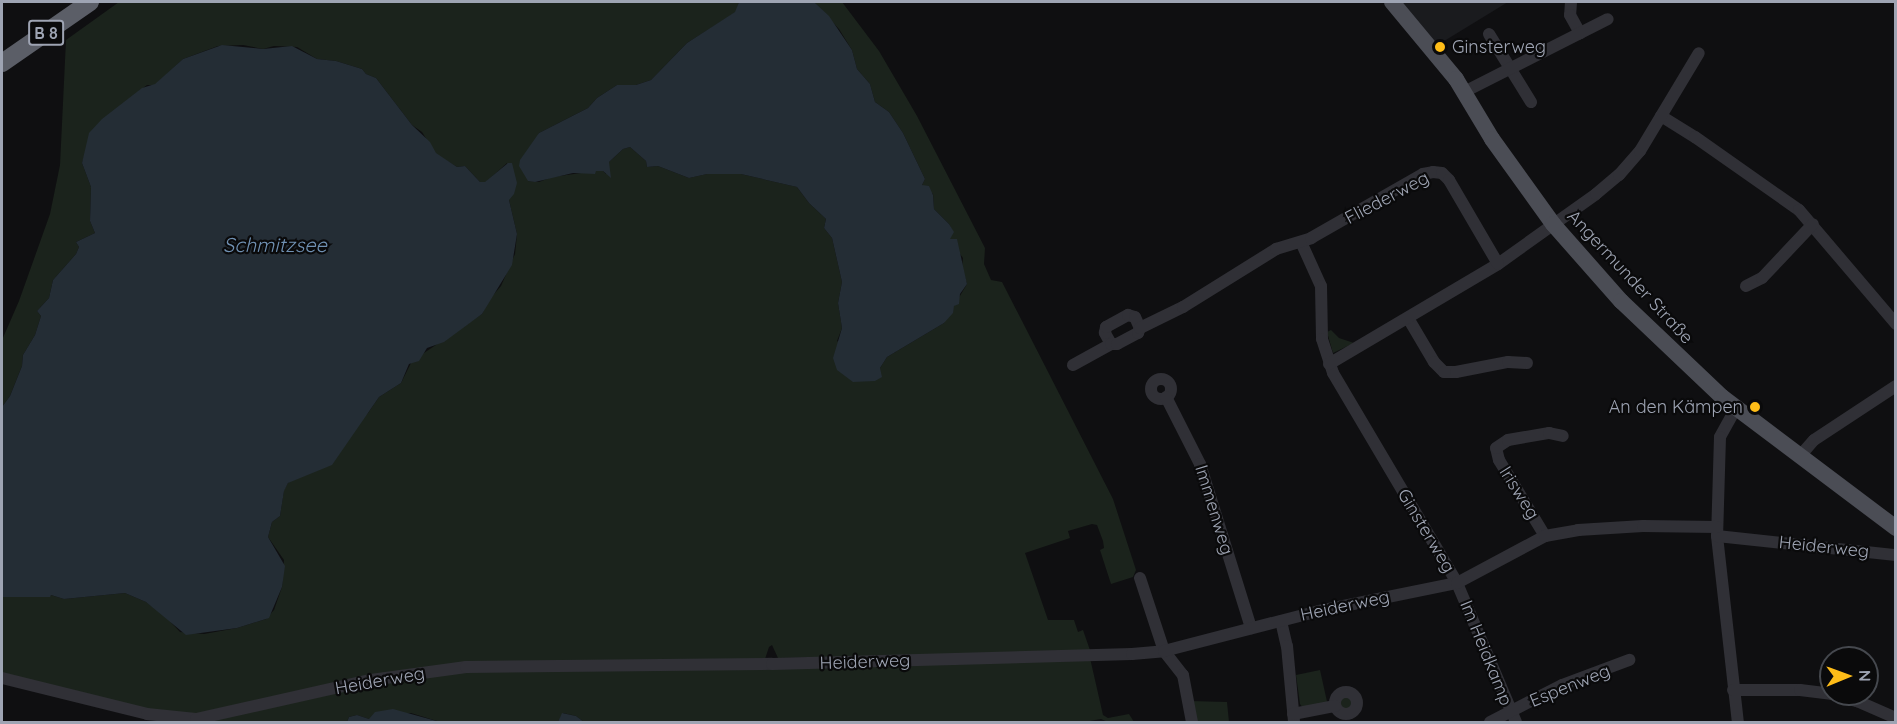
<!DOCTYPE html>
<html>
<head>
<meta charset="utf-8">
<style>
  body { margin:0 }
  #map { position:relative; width:1897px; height:724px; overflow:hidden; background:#0f0f11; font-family:Quicksand,sans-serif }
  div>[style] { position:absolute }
  .built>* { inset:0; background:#1a1b1e }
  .green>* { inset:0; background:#1b231c }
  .round { border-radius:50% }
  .water>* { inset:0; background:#242d35 }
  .minor>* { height:12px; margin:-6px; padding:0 6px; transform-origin:6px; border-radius:6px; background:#303036 }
  .minor>.ring { margin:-6px; padding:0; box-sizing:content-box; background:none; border:12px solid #303036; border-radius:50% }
  .major>* { height:16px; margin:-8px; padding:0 8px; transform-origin:8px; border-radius:8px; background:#4b4d55 }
  .highway>* { height:18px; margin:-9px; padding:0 9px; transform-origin:9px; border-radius:9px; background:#5b5e67 }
  .dots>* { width:16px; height:16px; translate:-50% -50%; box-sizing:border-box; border:3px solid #0a0a0b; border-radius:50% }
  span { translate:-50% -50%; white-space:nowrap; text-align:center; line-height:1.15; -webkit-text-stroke:4.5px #0a0a0b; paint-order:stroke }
  .shield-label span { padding:2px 4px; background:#0a0a0b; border:2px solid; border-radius:4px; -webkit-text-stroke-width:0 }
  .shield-label { font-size:16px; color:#9ea4b3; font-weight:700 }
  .poi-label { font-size:18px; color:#9ea4b3 }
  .left { translate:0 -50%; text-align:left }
  .right { translate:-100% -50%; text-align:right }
  .street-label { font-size:18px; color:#9ea4b3 }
  .water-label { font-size:20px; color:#7091b3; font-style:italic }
  .frame { position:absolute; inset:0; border:3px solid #9ea4b3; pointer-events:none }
  .north { position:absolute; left:1819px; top:646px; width:60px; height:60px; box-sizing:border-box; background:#0a0a0b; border:2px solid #45484e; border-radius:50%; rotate:89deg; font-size:16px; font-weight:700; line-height:24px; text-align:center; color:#9ea4b3 }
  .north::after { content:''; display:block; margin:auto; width:21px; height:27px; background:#ffbd18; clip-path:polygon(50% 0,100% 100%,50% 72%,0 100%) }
</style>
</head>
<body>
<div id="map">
  <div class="built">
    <i style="clip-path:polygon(1399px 2px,1508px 2px,1436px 46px)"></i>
  </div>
  <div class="green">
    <i style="clip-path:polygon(119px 2px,739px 2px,736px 12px,687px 43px,651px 80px,636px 85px,617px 85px,597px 98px,588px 108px,539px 133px,528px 181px,539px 182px,552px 177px,596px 171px,603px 171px,606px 174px,609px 162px,623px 149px,630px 147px,646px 161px,647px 167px,658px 166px,689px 178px,707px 174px,741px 174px,797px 187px,809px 203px,826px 219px,824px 228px,832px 238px,842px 282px,838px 303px,842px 328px,837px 341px,880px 368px,887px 357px,944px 323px,967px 284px,962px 267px,963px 258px,949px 239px,953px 232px,949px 224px,934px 209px,933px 194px,922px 185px,925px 179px,903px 133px,889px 112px,875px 102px,870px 84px,857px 69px,852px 50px,839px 29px,814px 2px,842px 2px,879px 51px,917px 116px,985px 248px,984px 264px,991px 280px,1002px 282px,1113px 499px,1136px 570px,1133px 577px,1111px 584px,1100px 550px,1104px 548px,1103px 541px,1097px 525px,1092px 524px,1068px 531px,1070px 538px,1025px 553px,1048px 620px,1074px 620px,1078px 632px,1083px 630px,1091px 653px,778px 658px,772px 645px,769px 647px,765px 659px,465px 666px,180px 718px,2px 676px,2px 597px,49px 597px,51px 595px,64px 599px,125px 593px,146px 602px,163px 614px,180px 632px,204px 634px,237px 628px,266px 619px,274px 610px,282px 587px,284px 560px,268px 537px,272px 522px,280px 516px,284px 490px,288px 483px,368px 413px,379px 397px,401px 383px,412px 361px,482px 314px,488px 301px,501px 286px,515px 254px,517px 234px,509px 200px,507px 163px,486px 182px,480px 182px,465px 166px,457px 167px,436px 154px,422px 132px,412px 125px,376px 78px,366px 74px,362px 69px,336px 61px,317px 59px,297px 47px,274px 46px,263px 49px,243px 45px,218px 46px,183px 59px,155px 85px,147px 85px,120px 106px,86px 151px,82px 163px,91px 187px,90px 221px,95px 233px,76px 242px,79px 247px,76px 254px,53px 280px,49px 298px,37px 311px,41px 316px,35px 335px,23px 355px,22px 366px,10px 396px,2px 407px,2px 340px,19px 301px,50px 214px,60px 165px,66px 40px)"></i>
    <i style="clip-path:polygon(1331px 330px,1339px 338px,1354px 343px,1333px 353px,1327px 332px)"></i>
    <i style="clip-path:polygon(1090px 658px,1103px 715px,1108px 718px,1129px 714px,1134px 722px,1108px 722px,1101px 719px,1084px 722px,584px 722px,576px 716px,563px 713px,558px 722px,440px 722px,411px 713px,369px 719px,357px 715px,349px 717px,347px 722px,181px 722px,371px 682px,465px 669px)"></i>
    <i style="clip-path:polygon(1320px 670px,1328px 706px,1303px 708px,1300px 704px,1296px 675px)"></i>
    <i class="round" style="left:1338px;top:694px;width:18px;height:18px"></i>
    <i style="clip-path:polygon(1190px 701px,1227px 702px,1229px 722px,1194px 722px)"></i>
  </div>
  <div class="water">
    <i style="clip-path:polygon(739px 2px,814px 2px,829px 16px,852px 50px,857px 69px,870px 84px,875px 102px,889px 112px,903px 133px,925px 179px,922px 185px,929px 186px,933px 195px,934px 209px,949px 224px,954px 232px,950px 239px,957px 239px,967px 284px,960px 294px,959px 304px,954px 306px,953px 313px,944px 323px,887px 357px,880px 368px,882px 377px,875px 381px,853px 382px,837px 370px,833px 358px,842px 328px,838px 303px,842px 282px,832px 238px,824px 228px,826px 219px,809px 203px,797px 187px,741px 174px,707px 174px,689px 178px,658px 166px,647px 167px,646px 161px,630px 147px,623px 149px,609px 162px,611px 178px,603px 171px,596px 171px,595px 174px,573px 173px,535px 182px,528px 181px,519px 166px,520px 160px,539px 133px,588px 108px,597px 98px,617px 85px,636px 85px,651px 80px,687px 43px,735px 12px)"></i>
    <i style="clip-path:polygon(222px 45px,263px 49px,292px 46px,317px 59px,336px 61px,362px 69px,366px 74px,376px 78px,412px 125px,430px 142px,436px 153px,457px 167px,465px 166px,480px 182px,485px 182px,508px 163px,512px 163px,517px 183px,514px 194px,509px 200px,517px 234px,512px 265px,482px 314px,444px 342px,427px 348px,419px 361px,409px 364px,401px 383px,379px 397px,332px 465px,288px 483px,284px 491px,280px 516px,272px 522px,268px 537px,285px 566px,282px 587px,269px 618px,237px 628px,186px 635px,146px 602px,125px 593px,64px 599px,51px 595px,50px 597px,2px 597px,2px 407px,10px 396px,22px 366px,23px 355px,35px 335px,41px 316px,37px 311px,49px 298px,53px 280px,76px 254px,79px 247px,76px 242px,95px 233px,90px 221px,91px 187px,82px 163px,89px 133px,102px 119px,142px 88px,155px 84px,183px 59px)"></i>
    <i style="clip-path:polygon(393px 709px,440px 722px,347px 722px,349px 717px,357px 715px,369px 719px,375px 712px)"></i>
    <i style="clip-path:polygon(562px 713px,576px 716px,584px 722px,558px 722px)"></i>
  </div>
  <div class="minor">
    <i style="left:1571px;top:2px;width:13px;rotate:94deg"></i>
    <i style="left:1570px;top:15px;width:21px;rotate:61deg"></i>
    <i style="left:1489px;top:34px;width:80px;rotate:58.3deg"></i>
    <i style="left:1464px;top:92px;width:161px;rotate:-26.9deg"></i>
    <i style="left:1661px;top:116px;width:40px;rotate:32deg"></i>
    <i style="left:1695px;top:137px;width:127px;rotate:35.1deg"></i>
    <i style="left:1799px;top:210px;width:150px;rotate:49.6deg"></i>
    <i style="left:1301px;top:242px;width:48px;rotate:65.6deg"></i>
    <i style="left:1321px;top:286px;width:53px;rotate:88.9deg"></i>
    <i style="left:1322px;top:339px;width:36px;rotate:72deg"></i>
    <i style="left:1333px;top:373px;width:244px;rotate:59.4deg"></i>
    <i style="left:1457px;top:583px;width:151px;rotate:67deg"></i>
    <i style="left:1746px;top:286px;width:18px;rotate:-27deg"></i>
    <i style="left:1762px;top:278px;width:74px;rotate:-46.6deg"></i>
    <i style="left:1408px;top:318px;width:51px;rotate:59.4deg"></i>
    <i style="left:1434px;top:362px;width:14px;rotate:45deg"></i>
    <i style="left:1444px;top:372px;width:12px"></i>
    <i style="left:1456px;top:372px;width:53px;rotate:-10.9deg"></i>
    <i style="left:1508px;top:362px;width:19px;rotate:3deg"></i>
    <i style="left:1111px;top:344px;width:13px;rotate:-119deg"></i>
    <i style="left:1105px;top:333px;width:6px;rotate:-81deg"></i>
    <i style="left:1106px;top:327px;width:25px;rotate:-29deg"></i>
    <i style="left:1128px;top:315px;width:7px;rotate:16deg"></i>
    <i style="left:1135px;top:317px;width:12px;rotate:66deg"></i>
    <i style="left:1329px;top:364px;width:196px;rotate:-30.6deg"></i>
    <i style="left:1498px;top:264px;width:120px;rotate:-35.5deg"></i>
    <i style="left:1596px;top:194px;width:30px;rotate:-40deg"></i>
    <i style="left:1619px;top:175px;width:32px;rotate:-49deg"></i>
    <i style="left:1640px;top:151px;width:114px;rotate:-59deg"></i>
    <i style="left:1073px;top:365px;width:43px;rotate:-28.9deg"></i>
    <i style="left:1111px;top:344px;width:6px"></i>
    <i style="left:1117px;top:344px;width:24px;rotate:-28deg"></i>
    <i style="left:1138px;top:333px;width:5px;rotate:-68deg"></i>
    <i style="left:1140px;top:328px;width:48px;rotate:-26deg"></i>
    <i style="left:1183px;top:307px;width:110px;rotate:-31.9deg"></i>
    <i style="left:1276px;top:249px;width:37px;rotate:-17deg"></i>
    <i style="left:1311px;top:238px;width:129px;rotate:-29.7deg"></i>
    <i style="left:1423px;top:174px;width:10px;rotate:-11deg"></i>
    <i style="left:1433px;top:172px;width:9px;rotate:6deg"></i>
    <i style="left:1442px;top:173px;width:10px;rotate:45deg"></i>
    <i style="left:1449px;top:180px;width:97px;rotate:59.7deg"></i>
    <i class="ring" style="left:1151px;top:379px;width:8px;height:8px"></i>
    <i style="left:1166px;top:397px;width:75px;rotate:63.1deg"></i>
    <i style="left:1200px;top:464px;width:172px;rotate:72.7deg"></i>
    <i style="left:1736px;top:408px;width:33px;rotate:119deg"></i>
    <i style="left:1720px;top:437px;width:99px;rotate:91.7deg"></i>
    <i style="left:1717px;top:536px;width:187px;rotate:83.6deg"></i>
    <i style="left:1800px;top:456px;width:21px;rotate:-49deg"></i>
    <i style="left:1814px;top:440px;width:98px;rotate:-33.4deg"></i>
    <i style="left:1545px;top:536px;width:89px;rotate:-121.2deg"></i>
    <i style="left:1499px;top:460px;width:12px;rotate:-104deg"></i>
    <i style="left:1496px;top:448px;width:14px;rotate:-34deg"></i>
    <i style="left:1508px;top:440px;width:42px;rotate:-9.7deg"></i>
    <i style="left:1549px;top:433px;width:14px;rotate:12deg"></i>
    <i style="left:1717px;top:536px;width:180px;rotate:6.1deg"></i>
    <i style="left:1140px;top:578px;width:77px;rotate:71.8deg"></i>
    <i style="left:1164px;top:651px;width:31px;rotate:52deg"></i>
    <i style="left:1183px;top:675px;width:48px;rotate:79.2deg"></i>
    <i style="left:1281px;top:621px;width:26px;rotate:77deg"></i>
    <i style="left:1287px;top:646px;width:76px;rotate:84.7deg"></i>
    <i style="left:2px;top:678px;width:149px;rotate:13.9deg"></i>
    <i style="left:147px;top:714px;width:49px;rotate:5.8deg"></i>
    <i style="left:196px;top:719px;width:179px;rotate:-12.6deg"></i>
    <i style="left:371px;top:680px;width:96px;rotate:-7.8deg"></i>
    <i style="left:466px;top:667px;width:306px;rotate:-0.6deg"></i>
    <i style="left:772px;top:664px;width:360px;rotate:-1.6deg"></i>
    <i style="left:1132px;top:654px;width:32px;rotate:-5deg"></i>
    <i style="left:1164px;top:651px;width:160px;rotate:-14.5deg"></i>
    <i style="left:1319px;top:611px;width:141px;rotate:-11.5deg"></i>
    <i style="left:1457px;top:583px;width:100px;rotate:-28.1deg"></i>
    <i style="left:1545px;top:536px;width:34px;rotate:-10deg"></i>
    <i style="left:1578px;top:530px;width:65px;rotate:-3.5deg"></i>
    <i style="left:1643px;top:526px;width:74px;rotate:0.8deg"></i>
    <i style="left:1733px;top:690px;width:67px"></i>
    <i style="left:1800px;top:690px;width:31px;rotate:7deg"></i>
    <i class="ring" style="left:1335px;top:692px;width:10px;height:10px"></i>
    <i style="left:1832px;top:694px;width:26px;rotate:16deg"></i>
    <i style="left:1857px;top:701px;width:43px;rotate:23.6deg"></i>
    <i style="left:1293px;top:714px;width:43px;rotate:-10.8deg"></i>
    <i style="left:1490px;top:722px;width:81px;rotate:-27.2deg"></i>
    <i style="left:1562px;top:685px;width:72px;rotate:-20.5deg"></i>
  </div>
  <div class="major">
    <i style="left:1392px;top:2px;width:100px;rotate:50.3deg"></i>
    <i style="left:1456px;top:79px;width:70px;rotate:59deg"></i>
    <i style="left:1492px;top:139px;width:105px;rotate:54.3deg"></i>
    <i style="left:1553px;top:224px;width:103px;rotate:48.6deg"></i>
    <i style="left:1621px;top:301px;width:139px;rotate:43.5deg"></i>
    <i style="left:1722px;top:397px;width:218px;rotate:37deg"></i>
  </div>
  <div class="highway">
    <i style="left:2px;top:63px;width:107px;rotate:-34.7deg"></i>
  </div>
  <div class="dots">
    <i style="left:1440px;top:47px;background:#ffbd18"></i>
    <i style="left:1755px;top:407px;background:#ffbd18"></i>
  </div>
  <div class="shield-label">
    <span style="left:46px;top:33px">B 8</span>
  </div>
  <div class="poi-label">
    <span class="left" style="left:1452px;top:47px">Ginsterweg</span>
    <span class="right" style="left:1743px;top:407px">An den Kämpen</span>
  </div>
  <div class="street-label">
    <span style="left:1387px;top:198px;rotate:-28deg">Fliederweg</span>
    <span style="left:1630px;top:277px;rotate:47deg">Angermunder Straße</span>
    <span style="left:1519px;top:493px;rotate:58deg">Irisweg</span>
    <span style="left:1214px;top:510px;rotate:73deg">Immenweg</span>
    <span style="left:1426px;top:531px;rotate:59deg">Ginsterweg</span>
    <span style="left:1824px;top:547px;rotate:6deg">Heiderweg</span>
    <span style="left:1345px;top:606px;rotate:-12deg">Heiderweg</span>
    <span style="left:1486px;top:653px;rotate:68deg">Im Heidkamp</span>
    <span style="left:865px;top:662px;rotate:-2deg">Heiderweg</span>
    <span style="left:380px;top:681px;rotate:-10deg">Heiderweg</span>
    <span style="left:1570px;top:686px;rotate:-22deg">Espenweg</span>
  </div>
  <div class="water-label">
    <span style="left:275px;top:244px">Schmitzsee</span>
  </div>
  <div class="frame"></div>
  <div class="north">N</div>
</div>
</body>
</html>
